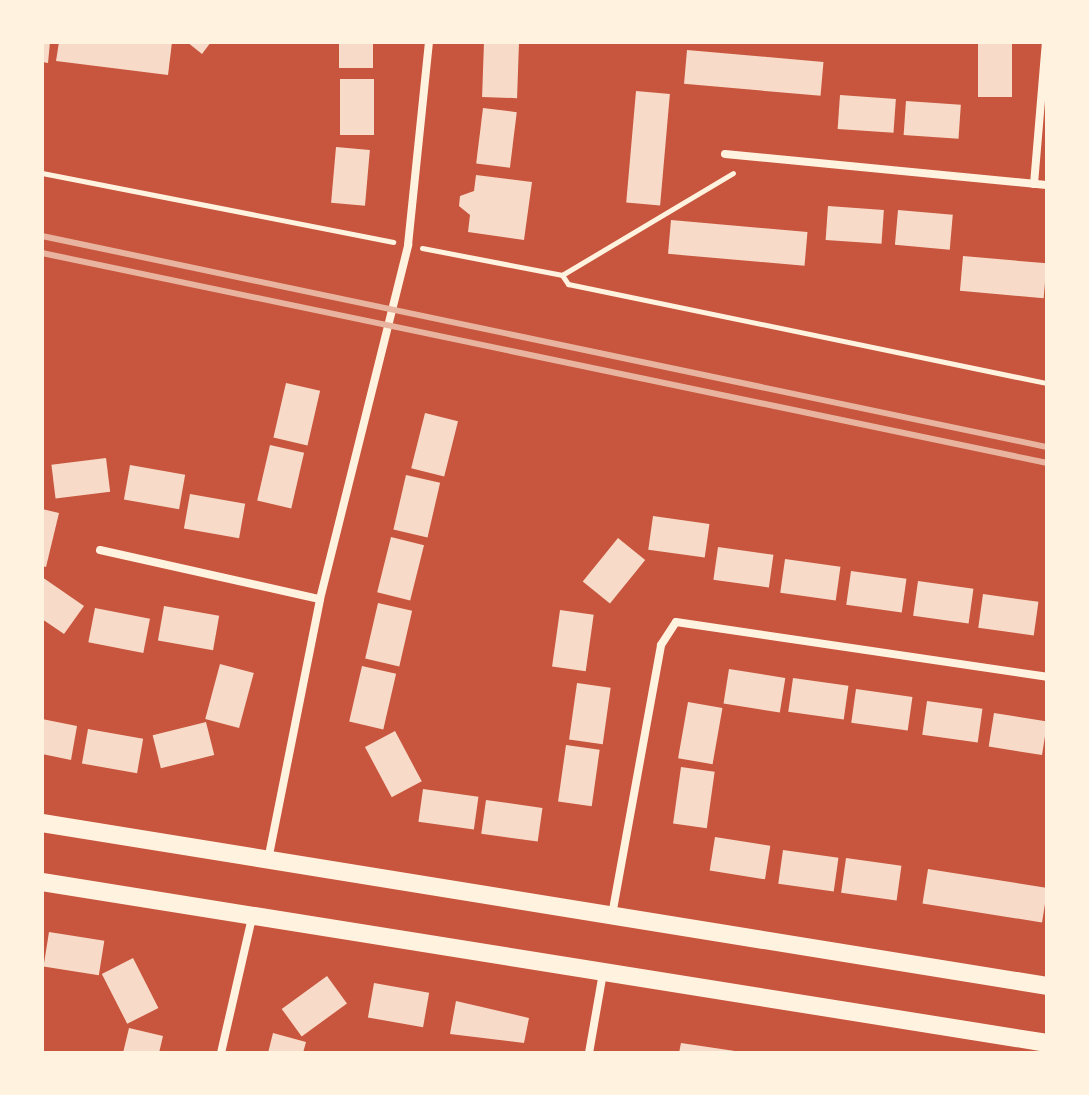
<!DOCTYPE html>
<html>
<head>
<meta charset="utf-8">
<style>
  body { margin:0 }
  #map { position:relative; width:1089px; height:1095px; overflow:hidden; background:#c8553d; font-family:Jost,sans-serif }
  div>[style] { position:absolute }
  .building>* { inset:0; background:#f7dbc8; transform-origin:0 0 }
  .path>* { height:5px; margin:-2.5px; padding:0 2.5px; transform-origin:2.5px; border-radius:2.5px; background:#fff3e0 }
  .minor>* { height:8px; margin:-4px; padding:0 4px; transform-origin:4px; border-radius:4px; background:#fff3e0 }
  .trunk>* { height:18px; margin:-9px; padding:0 9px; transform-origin:9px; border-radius:9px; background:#fff3e0 }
  .rail>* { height:6px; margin:-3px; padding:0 3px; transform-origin:3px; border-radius:3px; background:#e9b49f }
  span { translate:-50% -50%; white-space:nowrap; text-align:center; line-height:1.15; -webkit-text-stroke:6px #fff3e0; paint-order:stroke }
  .frame { position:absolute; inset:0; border:44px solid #fff3e0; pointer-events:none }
</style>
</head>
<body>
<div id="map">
  <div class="building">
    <i style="clip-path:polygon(42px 42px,50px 42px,48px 63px,42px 62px)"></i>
    <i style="clip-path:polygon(59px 42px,172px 42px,168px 75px,56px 61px)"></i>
    <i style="clip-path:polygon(187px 42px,211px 42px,202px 54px)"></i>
    <i style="left:339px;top:42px;width:34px;height:26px"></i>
    <i style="left:484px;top:42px;width:35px;height:55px;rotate:2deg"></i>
    <i style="left:978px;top:42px;width:34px;height:55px"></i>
    <i style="left:687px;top:50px;width:137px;height:34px;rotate:5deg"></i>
    <i style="left:340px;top:79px;width:34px;height:56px"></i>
    <i style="left:636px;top:91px;width:34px;height:112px;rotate:5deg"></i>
    <i style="left:840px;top:95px;width:56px;height:34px;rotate:4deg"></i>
    <i style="left:906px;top:101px;width:55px;height:34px;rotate:4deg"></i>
    <i style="left:483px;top:108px;width:34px;height:56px;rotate:7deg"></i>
    <i style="left:336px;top:147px;width:34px;height:56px;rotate:5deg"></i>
    <i style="clip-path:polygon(476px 175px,532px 182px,524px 240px,468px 232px,470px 215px,459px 206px,460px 196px,474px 191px)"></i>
    <i style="left:828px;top:206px;width:56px;height:34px;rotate:4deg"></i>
    <i style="left:898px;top:210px;width:55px;height:35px;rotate:5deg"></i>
    <i style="left:671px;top:220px;width:137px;height:34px;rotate:5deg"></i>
    <i style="left:963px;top:256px;width:84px;height:35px;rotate:5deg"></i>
    <i style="left:286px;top:383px;width:35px;height:56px;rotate:13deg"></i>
    <i style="left:425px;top:413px;width:34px;height:57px;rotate:14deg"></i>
    <i style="left:270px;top:445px;width:35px;height:57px;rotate:13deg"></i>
    <i style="left:106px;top:458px;width:34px;height:55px;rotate:83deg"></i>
    <i style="left:130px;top:465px;width:56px;height:35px;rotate:10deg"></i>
    <i style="left:406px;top:475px;width:35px;height:56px;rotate:13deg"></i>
    <i style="left:190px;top:494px;width:56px;height:35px;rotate:10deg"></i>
    <i style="clip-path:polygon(42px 509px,59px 513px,46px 567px,42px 566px)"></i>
    <i style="left:653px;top:516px;width:57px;height:34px;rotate:8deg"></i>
    <i style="left:391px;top:537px;width:34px;height:57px;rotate:14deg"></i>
    <i style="left:618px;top:538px;width:35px;height:56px;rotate:39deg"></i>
    <i style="left:718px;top:547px;width:56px;height:33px;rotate:8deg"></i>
    <i style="left:785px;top:559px;width:56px;height:34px;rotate:8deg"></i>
    <i style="left:851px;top:571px;width:56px;height:34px;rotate:8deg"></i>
    <i style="clip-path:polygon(42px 577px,84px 606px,64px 634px,42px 619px)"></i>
    <i style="left:918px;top:581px;width:56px;height:35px;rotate:8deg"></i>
    <i style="left:983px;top:594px;width:56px;height:34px;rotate:8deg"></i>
    <i style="left:378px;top:603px;width:35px;height:57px;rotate:13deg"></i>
    <i style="left:164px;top:606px;width:56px;height:35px;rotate:10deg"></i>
    <i style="left:95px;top:608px;width:56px;height:35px;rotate:11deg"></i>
    <i style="left:560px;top:610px;width:34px;height:57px;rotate:8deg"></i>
    <i style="left:220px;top:664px;width:35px;height:57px;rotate:15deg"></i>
    <i style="left:362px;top:666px;width:35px;height:57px;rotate:13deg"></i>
    <i style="left:729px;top:669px;width:57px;height:35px;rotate:9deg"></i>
    <i style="left:793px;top:678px;width:56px;height:34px;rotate:8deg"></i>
    <i style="left:577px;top:683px;width:34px;height:57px;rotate:8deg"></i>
    <i style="left:856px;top:689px;width:57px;height:34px;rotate:8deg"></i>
    <i style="left:927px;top:701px;width:56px;height:34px;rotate:8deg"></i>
    <i style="left:688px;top:702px;width:35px;height:57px;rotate:10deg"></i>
    <i style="left:994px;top:713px;width:54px;height:34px;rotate:9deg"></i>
    <i style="clip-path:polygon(42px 719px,77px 726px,71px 760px,42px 754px)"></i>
    <i style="left:206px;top:722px;width:34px;height:55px;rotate:76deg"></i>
    <i style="left:88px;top:729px;width:56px;height:35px;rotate:10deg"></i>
    <i style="left:395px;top:731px;width:57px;height:34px;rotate:62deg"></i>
    <i style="left:566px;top:745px;width:34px;height:57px;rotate:8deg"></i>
    <i style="left:681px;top:767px;width:34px;height:57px;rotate:8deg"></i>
    <i style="left:423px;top:789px;width:56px;height:33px;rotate:8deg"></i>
    <i style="left:486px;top:800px;width:57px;height:34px;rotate:8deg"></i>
    <i style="left:715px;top:837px;width:56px;height:34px;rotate:9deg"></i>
    <i style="left:783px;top:850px;width:56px;height:34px;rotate:8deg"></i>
    <i style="left:846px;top:858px;width:56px;height:35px;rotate:8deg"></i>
    <i style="left:928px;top:869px;width:121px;height:35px;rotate:9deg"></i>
    <i style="left:49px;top:932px;width:56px;height:35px;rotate:9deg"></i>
    <i style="left:133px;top:958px;width:56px;height:35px;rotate:63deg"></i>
    <i style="left:327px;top:976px;width:34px;height:56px;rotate:54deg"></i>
    <i style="left:374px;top:983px;width:56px;height:35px;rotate:10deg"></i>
    <i style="clip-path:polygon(456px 1001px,529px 1018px,524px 1043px,450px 1034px)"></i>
    <i style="clip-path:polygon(129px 1028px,163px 1036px,159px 1053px,123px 1053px)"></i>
    <i style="clip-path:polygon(273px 1033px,306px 1042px,303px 1053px,268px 1053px)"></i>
    <i style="clip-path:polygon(681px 1043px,735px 1051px,735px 1053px,679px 1053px)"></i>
  </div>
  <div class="path">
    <i style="left:42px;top:173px;width:358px;rotate:11.1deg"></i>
    <i style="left:422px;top:248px;width:143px;rotate:10.9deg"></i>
    <i style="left:562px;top:275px;width:199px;rotate:-30.8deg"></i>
    <i style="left:562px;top:275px;width:11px;rotate:56deg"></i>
    <i style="left:568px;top:284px;width:489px;rotate:11.7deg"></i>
  </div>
  <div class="minor">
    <i style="left:725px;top:154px;width:323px;rotate:5.5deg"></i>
    <i style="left:1034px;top:184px;width:143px;rotate:-85.2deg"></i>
    <i style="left:100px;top:550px;width:225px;rotate:12.6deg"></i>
    <i style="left:268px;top:860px;width:266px;rotate:-78.7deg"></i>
    <i style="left:320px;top:599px;width:365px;rotate:-76deg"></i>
    <i style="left:408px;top:245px;width:204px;rotate:-84.1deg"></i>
    <i style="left:612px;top:915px;width:274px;rotate:-79.7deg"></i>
    <i style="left:661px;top:645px;width:27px;rotate:-57deg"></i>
    <i style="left:676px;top:622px;width:375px;rotate:8.4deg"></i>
    <i style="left:221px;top:1053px;width:139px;rotate:-77.1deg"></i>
    <i style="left:589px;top:1053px;width:81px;rotate:-80.1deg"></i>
  </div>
  <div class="trunk">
    <i style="left:42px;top:823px;width:1018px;rotate:9.21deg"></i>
    <i style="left:42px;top:882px;width:1018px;rotate:9.1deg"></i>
  </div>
  <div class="rail">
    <i style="left:42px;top:236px;width:1027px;rotate:11.86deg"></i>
    <i style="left:42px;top:253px;width:1027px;rotate:11.8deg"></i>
  </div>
  <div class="frame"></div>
</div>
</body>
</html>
